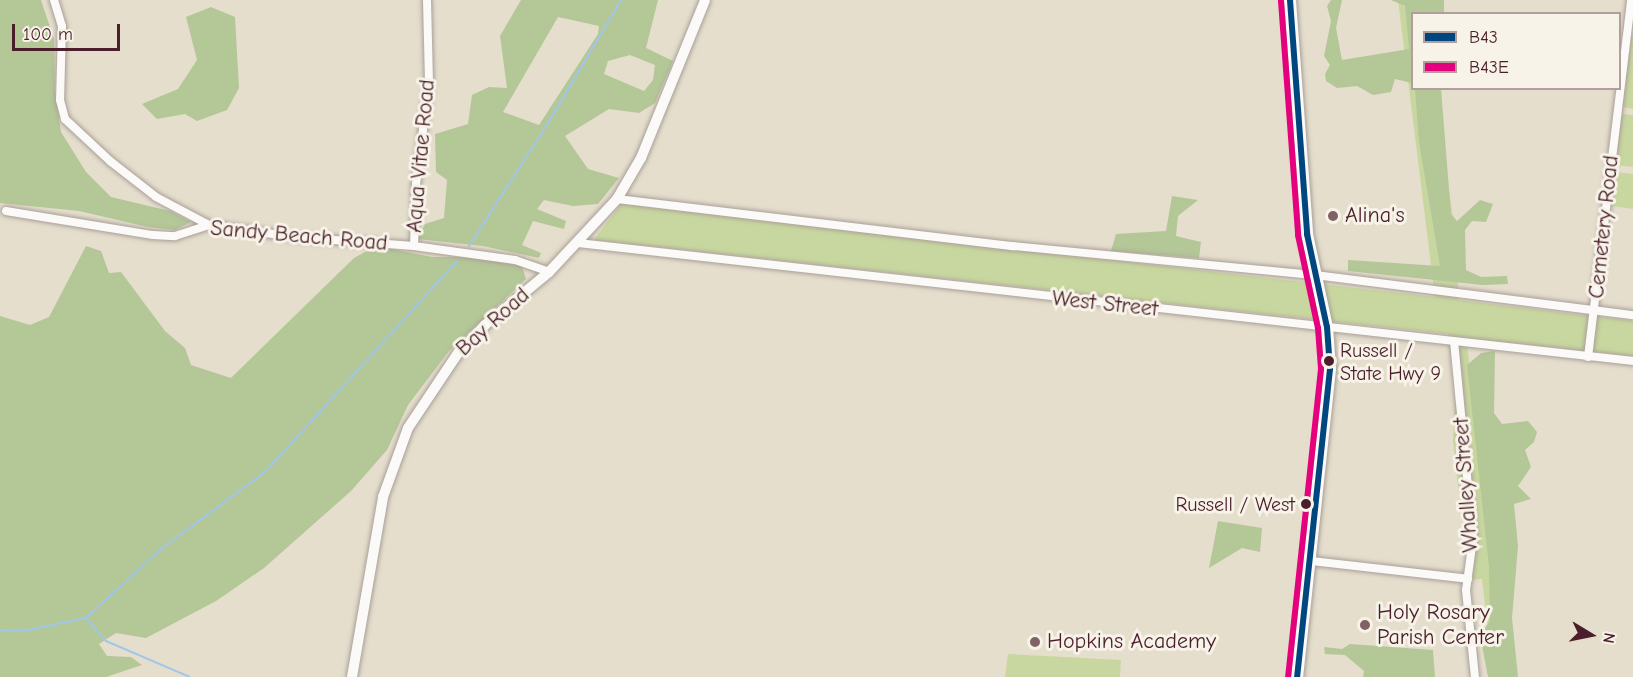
<!DOCTYPE html>
<html>
<head>
<meta charset="utf-8">
<style>
  body { margin:0 }
  #map { position:relative; width:1633px; height:677px; overflow:hidden; background:#e5decd; font-family:"Comic Neue",sans-serif }
  div>[style] { position:absolute }
  .green>* { inset:0; background:#c8d79f }
  .forest>* { inset:0; background:#b4c797 }
  .stream>* { height:2px; margin:-1px; padding:0 1px; transform-origin:1px; border-radius:1px; background:#a0c6e8 }
  .roads { filter:drop-shadow(0 0 2px #a9a098) drop-shadow(0 0 2px #a9a098) }
  .minor>* { height:8px; margin:-4px; padding:0 4px; transform-origin:4px; border-radius:4px; background:#fbfaf8 }
  .major>* { height:10px; margin:-5px; padding:0 5px; transform-origin:5px; border-radius:5px; background:#fbfaf8 }
  .highway>* { height:12px; margin:-6px; padding:0 6px; transform-origin:6px; border-radius:6px; background:#fbfaf8 }
  .bus-1>* { height:6px; margin:-3px; padding:0 3px; transform-origin:3px; border-radius:3px; background:#00467f }
  .bus-2>* { height:6px; margin:-3px; padding:0 3px; transform-origin:3px; border-radius:3px; background:#e5007d }
  .dots>* { width:16px; height:16px; translate:-50% -50%; box-sizing:border-box; border:3px solid #f7f3e8; border-radius:50% }
  span { translate:-50% -50%; white-space:nowrap; text-align:center; line-height:1.15; -webkit-text-stroke:6px #f7f3e8; paint-order:stroke }
  .bus-label { font-size:20px; color:#4a1f2b }
  .left { translate:0 -50%; text-align:left }
  .right { translate:-100% -50%; text-align:right }
  .street-label { font-size:22px; color:#4a1f2b }
  .poi-label { font-size:22px; color:#4a1f2b }
  .legend { position:absolute; left:1411px; top:12px; width:210px; height:78px; box-sizing:border-box; background:#f7f3e8; border:2px solid #b29e9c; margin:0; padding:8px 10px; list-style:none; font-size:18px; color:#4a1f2b }
  .legend li { display:flex; align-items:center; gap:12px; height:30px }
  .legend b { width:30px; border:2px solid #b29e9c }
  .north { position:absolute; left:1561px; top:605px; width:60px; height:60px; -webkit-text-stroke:4px #f7f3e8; paint-order:stroke; rotate:100deg; font-size:16px; font-weight:700; line-height:24px; text-align:center; color:#4a1f2b }
  .north::after { content:''; display:block; margin:auto; width:21px; height:27px; background:#4a1f2b; clip-path:polygon(50% 0,100% 100%,50% 72%,0 100%) }
  .scale { position:absolute; left:12px; top:24px; width:108px; height:27px; box-sizing:border-box; border:3px solid #4a1f2b; border-top:0; padding-left:8px; font-size:18px; line-height:21px; white-space:nowrap; color:#4a1f2b; -webkit-text-stroke:4px #f7f3e8; paint-order:stroke }
</style>
</head>
<body>
<div id="map">
  <div class="green">
    <i style="clip-path:polygon(1398px 0,1412px 14px,1412px 88px,1435px 89px,1458px 254px,1458px 300px,1633px 321px,1633px 356px,1466px 338px,1489px 517px,1494px 677px,1482px 579px,1469px 580px,1453px 440px,1456px 394px,1448px 334px,594px 240px,621px 204px,1435px 297px)"></i>
    <i style="clip-path:polygon(1630px 37px,1633px 37px,1633px 109px,1622px 107px)"></i>
    <i style="clip-path:polygon(1622px 114px,1633px 115px,1633px 167px,1615px 165px)"></i>
    <i style="clip-path:polygon(1615px 172px,1633px 174px,1633px 209px,1611px 206px)"></i>
    <i style="clip-path:polygon(1008px 654px,1121px 660px,1120px 677px,1005px 677px)"></i>
  </div>
  <div class="forest">
    <i style="clip-path:polygon(0 0,41px 0,54px 39px,55px 92px,61px 132px,86px 172px,111px 197px,170px 211px,191px 222px,175px 230px,148px 227px,79px 211px,0 203px)"></i>
    <i style="clip-path:polygon(evenodd,521px 0,658px 0,646px 48px,673px 61px,655px 103px,639px 113px,609px 109px,565px 136px,588px 169px,619px 178px,598px 204px,573px 206px,544px 200px,537px 209px,566px 221px,564px 229px,533px 221px,522px 245px,541px 253px,539px 258px,483px 246px,418px 239px,425px 224px,444px 218px,447px 180px,436px 172px,435px 134px,468px 124px,472px 95px,489px 87px,507px 88px,500px 36px,521px 0,558px 17px,599px 26px,598px 34px,539px 125px,503px 112px,558px 17px,521px 0,630px 55px,655px 65px,653px 80px,644px 91px,604px 74px,608px 61px,630px 55px)"></i>
    <i style="clip-path:polygon(1331px 0,1342px 0,1336px 28px,1342px 60px,1409px 49px,1405px 6px,1391px 0,1444px 0,1444px 13px,1412px 14px,1412px 83px,1395px 79px,1391px 92px,1373px 95px,1357px 86px,1337px 88px,1326px 81px,1325px 74px,1330px 65px,1324px 56px,1331px 21px,1327px 6px)"></i>
    <i style="clip-path:polygon(211px 7px,235px 17px,239px 88px,227px 110px,197px 121px,185px 114px,157px 119px,142px 104px,178px 89px,197px 60px,186px 17px)"></i>
    <i style="clip-path:polygon(1415px 89px,1441px 89px,1451px 214px,1457px 221px,1480px 200px,1493px 204px,1486px 222px,1472px 221px,1465px 230px,1466px 270px,1481px 277px,1507px 276px,1508px 284px,1483px 285px,1348px 271px,1348px 260px,1440px 266px,1419px 142px)"></i>
    <i style="clip-path:polygon(1172px 196px,1198px 200px,1178px 216px,1176px 236px,1201px 242px,1199px 258px,1111px 251px,1116px 234px,1166px 231px)"></i>
    <i style="clip-path:polygon(86px 246px,101px 251px,109px 273px,121px 272px,165px 331px,185px 348px,191px 365px,231px 378px,354px 258px,376px 246px,432px 257px,469px 257px,522px 266px,526px 279px,449px 351px,408px 405px,387px 450px,351px 491px,264px 568px,216px 601px,146px 638px,116px 633px,99px 644px,107px 656px,131px 657px,142px 665px,106px 677px,0 677px,0 316px,30px 325px,49px 317px)"></i>
    <i style="clip-path:polygon(1495px 351px,1494px 413px,1502px 424px,1528px 421px,1537px 432px,1534px 442px,1525px 450px,1531px 467px,1518px 486px,1531px 499px,1514px 504px,1518px 546px,1512px 618px,1518px 677px,1488px 677px,1480px 635px,1490px 621px,1489px 567px,1467px 365px,1481px 353px)"></i>
    <i style="clip-path:polygon(1218px 521px,1262px 528px,1260px 552px,1242px 548px,1209px 568px)"></i>
    <i style="clip-path:polygon(1350px 644px,1433px 650px,1435px 677px,1363px 677px,1364px 671px,1345px 655px,1325px 654px,1324px 647px,1342px 649px)"></i>
  </div>
  <div class="stream">
    <i style="left:469px;top:246px;width:156px;rotate:-57.3deg"></i>
    <i style="left:553px;top:115px;width:134px;rotate:-59.4deg"></i>
    <i style="left:86px;top:618px;width:30px;rotate:49deg"></i>
    <i style="left:106px;top:641px;width:91px;rotate:23.2deg"></i>
    <i style="left:0;top:630px;width:23px;rotate:2deg"></i>
    <i style="left:23px;top:631px;width:64px;rotate:-11.7deg"></i>
    <i style="left:86px;top:618px;width:102px;rotate:-42.6deg"></i>
    <i style="left:161px;top:549px;width:131px;rotate:-36.6deg"></i>
    <i style="left:266px;top:471px;width:284px;rotate:-47.7deg"></i>
  </div>
  <div class="roads">
    <div class="minor">
      <i style="left:54px;top:0;width:27px;rotate:73deg"></i>
      <i style="left:62px;top:26px;width:74px;rotate:91.5deg"></i>
      <i style="left:60px;top:100px;width:20px;rotate:75deg"></i>
      <i style="left:65px;top:119px;width:62px;rotate:43deg"></i>
      <i style="left:110px;top:161px;width:58px;rotate:38deg"></i>
      <i style="left:156px;top:197px;width:60px;rotate:27.8deg"></i>
      <i style="left:427px;top:0;width:83px;rotate:88.6deg"></i>
      <i style="left:429px;top:83px;width:102px;rotate:97.3deg"></i>
      <i style="left:416px;top:184px;width:62px;rotate:91.8deg"></i>
      <i style="left:414px;top:246px;width:102px;rotate:7.9deg"></i>
      <i style="left:515px;top:260px;width:36px;rotate:19deg"></i>
      <i style="left:617px;top:199px;width:399px;rotate:6.8deg"></i>
      <i style="left:1013px;top:246px;width:303px;rotate:5.5deg"></i>
      <i style="left:1315px;top:275px;width:321px;rotate:7.2deg"></i>
      <i style="left:6px;top:211px;width:149px;rotate:9.3deg"></i>
      <i style="left:153px;top:235px;width:22px;rotate:3deg"></i>
      <i style="left:175px;top:236px;width:36px;rotate:-18deg"></i>
      <i style="left:209px;top:225px;width:86px;rotate:8deg"></i>
      <i style="left:294px;top:237px;width:120px;rotate:4.3deg"></i>
      <i style="left:578px;top:243px;width:1062px;rotate:6.38deg"></i>
      <i style="left:1454px;top:341px;width:199px;rotate:84.5deg"></i>
      <i style="left:1473px;top:539px;width:51px;rotate:97.8deg"></i>
      <i style="left:1466px;top:590px;width:87px;rotate:84.1deg"></i>
      <i style="left:1588px;top:357px;width:360px;rotate:-83.1deg"></i>
      <i style="left:1311px;top:561px;width:158px;rotate:6.5deg"></i>
    </div>
    <div class="major">
      <i style="left:352px;top:677px;width:183px;rotate:-80.2deg"></i>
      <i style="left:383px;top:497px;width:73px;rotate:-70.1deg"></i>
      <i style="left:408px;top:428px;width:90px;rotate:-56.3deg"></i>
      <i style="left:458px;top:353px;width:39px;rotate:-46deg"></i>
      <i style="left:485px;top:325px;width:83px;rotate:-39.6deg"></i>
      <i style="left:549px;top:272px;width:100px;rotate:-47deg"></i>
      <i style="left:617px;top:199px;width:48px;rotate:-59.7deg"></i>
      <i style="left:641px;top:158px;width:170px;rotate:-67.9deg"></i>
    </div>
    <div class="highway">
      <i style="left:1290px;top:0;width:235px;rotate:85.8deg"></i>
      <i style="left:1307px;top:234px;width:95px;rotate:77.9deg"></i>
      <i style="left:1327px;top:327px;width:42px;rotate:85.9deg"></i>
      <i style="left:1330px;top:369px;width:310px;rotate:96.1deg"></i>
    </div>
  </div>
  <div class="bus-1">
    <i style="left:1290px;top:0;width:235px;rotate:85.8deg"></i>
    <i style="left:1307px;top:234px;width:95px;rotate:77.9deg"></i>
    <i style="left:1327px;top:327px;width:42px;rotate:85.9deg"></i>
    <i style="left:1330px;top:369px;width:310px;rotate:96.1deg"></i>
  </div>
  <div class="bus-2">
    <i style="left:1281px;top:1px;width:235px;rotate:85.8deg"></i>
    <i style="left:1298px;top:235px;width:95px;rotate:77.9deg"></i>
    <i style="left:1318px;top:328px;width:41px;rotate:85.8deg"></i>
    <i style="left:1321px;top:369px;width:309px;rotate:96.1deg"></i>
  </div>
  <div class="dots">
    <i style="left:1333px;top:216px;background:#806264"></i>
    <i style="left:1329px;top:361px;background:#4a1f2b"></i>
    <i style="left:1306px;top:504px;background:#4a1f2b"></i>
    <i style="left:1365px;top:625px;background:#806264"></i>
    <i style="left:1035px;top:642px;background:#806264"></i>
  </div>
  <div class="bus-label">
    <span class="left" style="left:1340px;top:362px">Russell /<br>State Hwy 9</span>
    <span class="right" style="left:1295px;top:504px">Russell / West</span>
  </div>
  <div class="street-label">
    <span style="left:421px;top:156px;rotate:-85deg">Aqua Vitae Road</span>
    <span style="left:1604px;top:227px;rotate:-84deg">Cemetery Road</span>
    <span style="left:299px;top:236px;rotate:5deg">Sandy Beach Road</span>
    <span style="left:1105px;top:304px;rotate:6deg">West Street</span>
    <span style="left:493px;top:322px;rotate:-42deg">Bay Road</span>
    <span style="left:1466px;top:485px;rotate:-94deg">Whalley Street</span>
  </div>
  <div class="poi-label">
    <span class="left" style="left:1345px;top:216px">Alina's</span>
    <span class="left" style="left:1377px;top:625px">Holy Rosary<br>Parish Center</span>
    <span class="left" style="left:1047px;top:642px">Hopkins Academy</span>
  </div>
  <ul class="legend">
  <li><b style="height:8px;background:#00467f"></b>B43</li>
  <li><b style="height:8px;background:#e5007d"></b>B43E</li>
  </ul>
  <div class="north">N</div>
  <div class="scale">100 m</div>
</div>
</body>
</html>
